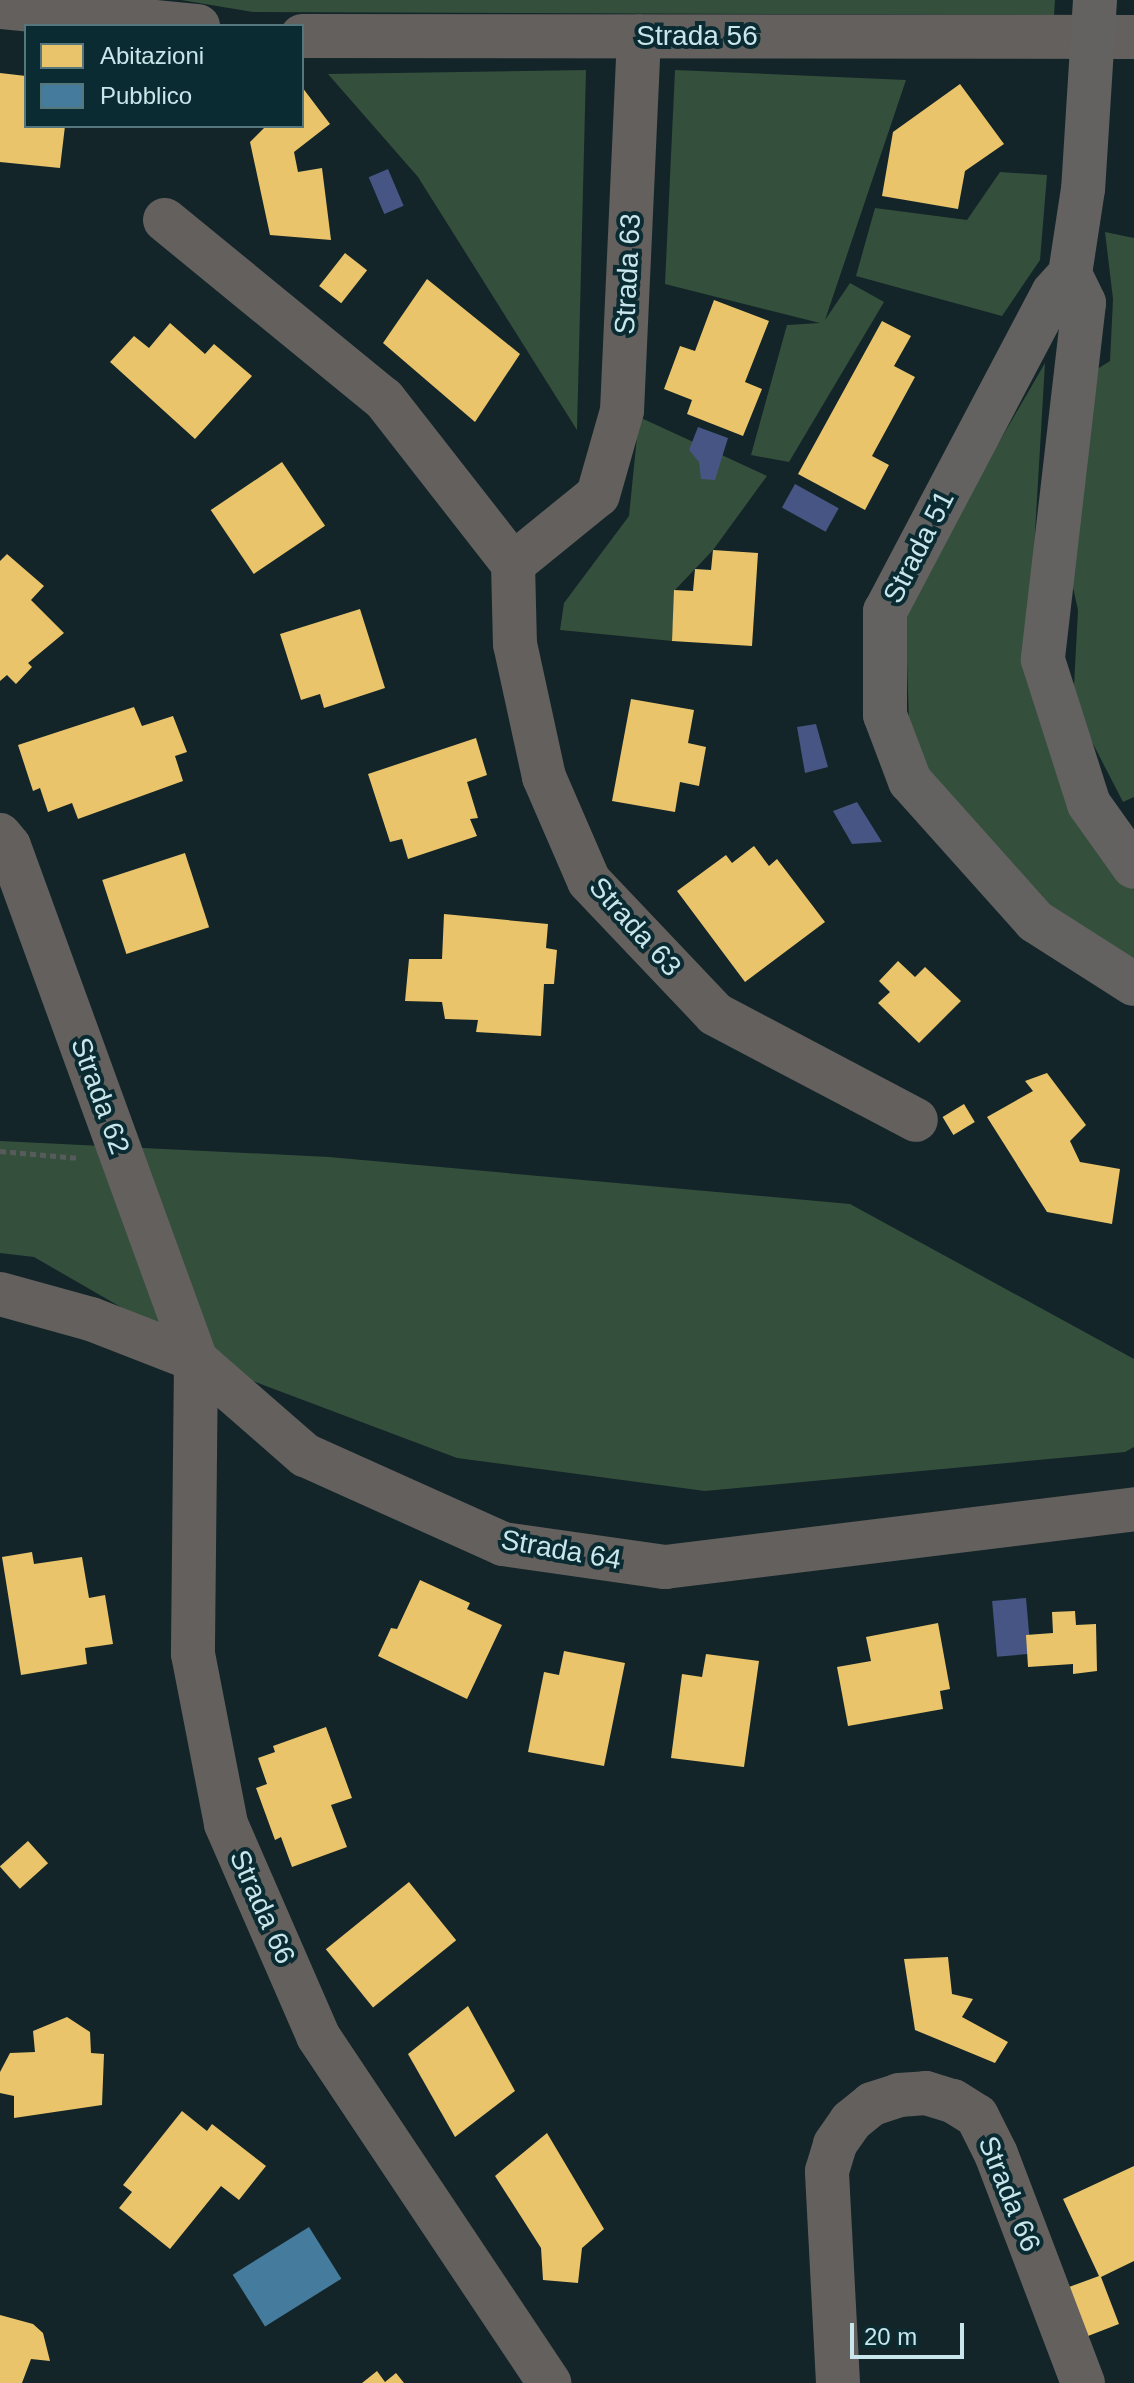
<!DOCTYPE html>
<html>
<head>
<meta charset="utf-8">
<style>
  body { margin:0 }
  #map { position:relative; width:1134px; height:2383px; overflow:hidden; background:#132528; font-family:Arial,sans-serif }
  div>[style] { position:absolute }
  .green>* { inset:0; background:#344f3c }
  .water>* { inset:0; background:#465583; transform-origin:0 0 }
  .homes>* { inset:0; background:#e9c46a; transform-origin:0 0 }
  .public>* { inset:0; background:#457b9d; transform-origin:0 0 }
  .path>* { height:5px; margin-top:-2.5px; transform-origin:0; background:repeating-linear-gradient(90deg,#585b5b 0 6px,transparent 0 10px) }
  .street>* { height:44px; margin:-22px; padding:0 22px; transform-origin:22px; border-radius:22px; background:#64605e }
  .secondary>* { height:44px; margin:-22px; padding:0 22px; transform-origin:22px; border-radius:22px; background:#646161 }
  span { translate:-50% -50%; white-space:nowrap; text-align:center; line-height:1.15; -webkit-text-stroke:8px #0a2b31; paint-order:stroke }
  .street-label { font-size:28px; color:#c8e6eb }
  .legend { position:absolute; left:24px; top:24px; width:280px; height:104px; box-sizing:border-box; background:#0a2b31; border:2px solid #56767b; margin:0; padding:10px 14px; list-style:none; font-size:24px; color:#c8e6eb }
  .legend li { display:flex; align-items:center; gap:16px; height:40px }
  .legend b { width:40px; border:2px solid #56767b }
  .scale { position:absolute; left:850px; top:2323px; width:114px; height:36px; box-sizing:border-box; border:4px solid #c8e6eb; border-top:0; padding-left:10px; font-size:24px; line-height:28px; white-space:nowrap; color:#c8e6eb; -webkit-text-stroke:6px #0a2b31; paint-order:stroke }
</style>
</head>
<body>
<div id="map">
  <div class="green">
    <i style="clip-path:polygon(181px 0,1055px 0,1054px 15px,253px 12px)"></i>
    <i style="clip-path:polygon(586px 70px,577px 430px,418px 177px,328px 74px)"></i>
    <i style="clip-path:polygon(675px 70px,906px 80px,825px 320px,850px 283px,884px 302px,789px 462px,751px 455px,787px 325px,820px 323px,665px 284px)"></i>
    <i style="clip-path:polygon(1000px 172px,1047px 175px,1040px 260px,1002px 316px,856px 276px,875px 208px,967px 220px)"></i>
    <i style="clip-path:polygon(1105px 232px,1134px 238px,1134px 797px,1123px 802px,1073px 705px,1078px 610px,1060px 529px,1078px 381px,1110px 361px,1113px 299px)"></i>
    <i style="clip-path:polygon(1045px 363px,1028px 652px,1075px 799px,1134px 890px,1134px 958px,1038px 904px,933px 782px,909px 722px,905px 604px)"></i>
    <i style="clip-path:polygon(639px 417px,767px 476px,713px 550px,675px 590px,672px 641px,560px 630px,564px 603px,629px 516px)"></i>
    <i style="clip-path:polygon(0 1141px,329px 1157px,850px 1204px,1134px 1359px,1134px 1447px,1125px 1452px,705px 1491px,457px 1458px,242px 1377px,34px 1257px,0 1253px)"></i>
  </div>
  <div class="water">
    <i style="left:388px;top:169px;width:40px;height:21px;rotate:67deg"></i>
    <i style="clip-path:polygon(698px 427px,728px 438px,715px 480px,701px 479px,699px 462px,689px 450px)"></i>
    <i style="left:795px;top:484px;width:50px;height:27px;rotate:29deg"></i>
    <i style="clip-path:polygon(816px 724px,828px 767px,805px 773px,797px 727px)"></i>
    <i style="clip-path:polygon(857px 802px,882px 842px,852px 844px,833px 811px)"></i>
    <i style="left:1026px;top:1598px;width:56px;height:34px;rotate:85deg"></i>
  </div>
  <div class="homes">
    <i style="clip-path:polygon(0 73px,26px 76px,26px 126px,65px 126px,60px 168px,0 162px)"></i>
    <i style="clip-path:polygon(960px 84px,1004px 144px,965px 171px,958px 209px,882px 196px,893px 132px)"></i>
    <i style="clip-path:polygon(302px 87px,330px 124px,294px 152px,298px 172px,322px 168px,331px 240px,270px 235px,250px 142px,266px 126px,302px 126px)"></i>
    <i style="left:345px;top:253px;width:28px;height:42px;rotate:38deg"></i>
    <i style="clip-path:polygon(427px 279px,520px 354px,475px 422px,383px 343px)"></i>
    <i style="clip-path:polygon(714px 300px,769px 321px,745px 382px,762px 389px,743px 436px,687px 414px,692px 400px,664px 389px,680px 346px,695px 351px)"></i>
    <i style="clip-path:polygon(882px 321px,911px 336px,894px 366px,915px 377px,872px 456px,889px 465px,865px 510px,798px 474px)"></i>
    <i style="clip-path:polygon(170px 323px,205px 354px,214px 344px,252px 376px,195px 439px,110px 362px,134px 336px,149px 348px)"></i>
    <i style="left:282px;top:462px;width:77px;height:86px;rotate:56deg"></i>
    <i style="clip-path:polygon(713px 550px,758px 553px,752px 646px,672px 641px,674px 590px,693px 591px,695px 569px,711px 570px)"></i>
    <i style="clip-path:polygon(7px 554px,44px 586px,31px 600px,64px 633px,28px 663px,32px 667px,16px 684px,7px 675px,0 681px,0 561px)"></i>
    <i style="clip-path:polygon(360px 609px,385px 688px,324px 708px,320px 694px,301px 700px,280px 634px)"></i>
    <i style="clip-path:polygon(631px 699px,694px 710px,688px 743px,706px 747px,699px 786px,680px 782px,675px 812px,612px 801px)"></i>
    <i style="clip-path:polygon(134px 707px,142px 726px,173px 716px,187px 752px,175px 756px,183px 781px,78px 819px,72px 803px,48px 812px,40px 788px,33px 791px,18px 745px)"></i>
    <i style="clip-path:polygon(476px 738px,487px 775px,467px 782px,478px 818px,470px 819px,477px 836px,408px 859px,402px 839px,390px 842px,368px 774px)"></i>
    <i style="clip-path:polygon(754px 846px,769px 866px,777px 859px,825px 922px,745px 982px,677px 891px,726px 855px,732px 863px)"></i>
    <i style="left:185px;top:853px;width:78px;height:87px;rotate:72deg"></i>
    <i style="clip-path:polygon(444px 914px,548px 924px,546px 948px,557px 950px,554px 984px,544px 984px,541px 1036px,476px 1032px,478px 1020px,445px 1019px,442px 1002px,405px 1001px,409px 959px,442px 959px)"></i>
    <i style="clip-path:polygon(898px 961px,915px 977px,925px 967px,961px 1001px,919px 1043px,878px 1003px,890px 992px,879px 981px)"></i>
    <i style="clip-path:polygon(1047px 1073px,1086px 1125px,1070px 1141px,1080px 1162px,1120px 1169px,1112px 1224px,1047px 1212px,987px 1117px,1033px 1091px,1025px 1081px)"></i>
    <i style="left:964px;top:1104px;width:21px;height:25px;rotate:59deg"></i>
    <i style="clip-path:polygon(32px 1552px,34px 1564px,82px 1557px,89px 1598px,105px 1595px,113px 1644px,85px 1648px,87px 1664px,21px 1675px,2px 1557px)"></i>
    <i style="clip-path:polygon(420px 1580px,470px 1603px,467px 1609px,502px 1625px,467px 1699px,378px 1656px,391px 1628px,397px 1629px)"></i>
    <i style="clip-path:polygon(1075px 1611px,1076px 1625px,1096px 1624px,1097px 1671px,1073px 1674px,1073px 1664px,1028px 1667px,1026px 1635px,1053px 1633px,1052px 1612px)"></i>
    <i style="clip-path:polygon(938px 1623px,950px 1689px,940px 1691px,943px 1709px,848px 1726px,837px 1667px,871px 1661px,866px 1637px)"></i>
    <i style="clip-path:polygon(564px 1651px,625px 1663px,604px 1766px,528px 1752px,544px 1672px,559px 1675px)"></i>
    <i style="clip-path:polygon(706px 1654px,759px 1661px,744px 1767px,671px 1758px,682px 1674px,702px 1677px)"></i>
    <i style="clip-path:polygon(326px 1727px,352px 1798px,331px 1805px,347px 1847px,292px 1867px,281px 1837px,275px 1840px,256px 1788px,267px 1784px,258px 1758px,275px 1752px,273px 1746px)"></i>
    <i style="left:28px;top:1841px;width:30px;height:38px;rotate:48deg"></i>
    <i style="left:409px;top:1882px;width:75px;height:107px;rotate:51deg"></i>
    <i style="clip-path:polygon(948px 1957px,952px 1994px,973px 1999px,962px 2017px,1008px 2042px,995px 2063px,915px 2030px,904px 1959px)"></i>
    <i style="clip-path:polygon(468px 2006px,515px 2091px,455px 2137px,408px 2054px)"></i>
    <i style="clip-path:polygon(67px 2017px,90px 2032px,91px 2053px,104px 2054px,102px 2105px,14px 2118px,14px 2096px,0 2093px,0 2072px,10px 2053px,35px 2052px,33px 2031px)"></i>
    <i style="clip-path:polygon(182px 2111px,207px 2131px,212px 2124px,266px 2166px,239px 2200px,221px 2186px,170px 2249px,119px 2208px,132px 2192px,123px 2185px)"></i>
    <i style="clip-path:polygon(547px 2133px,604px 2229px,582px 2248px,578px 2283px,543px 2280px,541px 2248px,495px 2176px)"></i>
    <i style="clip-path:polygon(1134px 2166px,1134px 2261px,1101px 2277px,1119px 2324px,1088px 2336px,1069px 2287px,1099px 2276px,1063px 2199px)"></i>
    <i style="clip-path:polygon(0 2315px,33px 2324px,43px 2333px,50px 2361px,31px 2359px,22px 2383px,0 2383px)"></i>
    <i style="clip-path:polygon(377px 2371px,385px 2382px,396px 2373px,404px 2383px,362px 2383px)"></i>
  </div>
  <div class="public">
    <i style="left:309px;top:2227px;width:61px;height:90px;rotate:58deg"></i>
  </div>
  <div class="path">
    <i style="left:0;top:1151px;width:79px;rotate:5.1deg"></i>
  </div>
  <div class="street">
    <i style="left:0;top:7px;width:199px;rotate:5.5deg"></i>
    <i style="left:302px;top:36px;width:832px;rotate:0.07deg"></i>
    <i style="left:165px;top:220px;width:283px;rotate:39.3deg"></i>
    <i style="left:384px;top:399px;width:209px;rotate:52deg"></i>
    <i style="left:513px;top:564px;width:80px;rotate:88.6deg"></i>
    <i style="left:515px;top:644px;width:136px;rotate:77.7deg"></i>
    <i style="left:544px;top:777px;width:113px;rotate:66.6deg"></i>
    <i style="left:589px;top:881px;width:183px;rotate:46.5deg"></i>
    <i style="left:715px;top:1014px;width:227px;rotate:27.8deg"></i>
    <i style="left:513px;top:564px;width:109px;rotate:-39.1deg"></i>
    <i style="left:598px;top:495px;width:87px;rotate:-74.1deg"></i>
    <i style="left:622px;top:411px;width:375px;rotate:-87.4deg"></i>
    <i style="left:0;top:835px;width:14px;rotate:51deg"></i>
    <i style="left:9px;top:846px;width:547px;rotate:70.01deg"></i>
    <i style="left:196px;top:1360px;width:294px;rotate:90.6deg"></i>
    <i style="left:193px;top:1654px;width:173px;rotate:79deg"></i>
    <i style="left:226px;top:1824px;width:231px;rotate:66.5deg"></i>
    <i style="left:318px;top:2036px;width:417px;rotate:56.3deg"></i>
    <i style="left:0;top:1294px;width:94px;rotate:15.4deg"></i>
    <i style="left:91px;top:1319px;width:113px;rotate:21.3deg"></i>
    <i style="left:196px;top:1360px;width:145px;rotate:41.1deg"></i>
    <i style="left:305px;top:1455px;width:217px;rotate:24.2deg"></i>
    <i style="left:503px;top:1544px;width:164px;rotate:8.1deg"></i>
    <i style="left:665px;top:1567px;width:473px;rotate:-7deg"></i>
    <i style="left:838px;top:2383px;width:212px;rotate:-93deg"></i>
    <i style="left:827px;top:2171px;width:28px;rotate:-73deg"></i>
    <i style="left:835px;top:2144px;width:28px;rotate:-55deg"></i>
    <i style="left:851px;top:2121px;width:27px;rotate:-39deg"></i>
    <i style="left:872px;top:2104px;width:28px;rotate:-18deg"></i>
    <i style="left:899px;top:2095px;width:27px;rotate:-4deg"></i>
    <i style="left:926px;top:2093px;width:28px;rotate:17deg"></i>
    <i style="left:953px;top:2101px;width:28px;rotate:32deg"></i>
    <i style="left:977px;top:2116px;width:42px;rotate:63.4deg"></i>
    <i style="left:996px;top:2154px;width:245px;rotate:69.2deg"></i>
  </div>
  <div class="secondary">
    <i style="left:1095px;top:0;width:189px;rotate:93.6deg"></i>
    <i style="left:1083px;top:189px;width:86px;rotate:98.7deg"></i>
    <i style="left:1070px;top:274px;width:25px;rotate:132deg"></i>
    <i style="left:1053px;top:293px;width:360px;rotate:117.8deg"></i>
    <i style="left:885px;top:611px;width:104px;rotate:90deg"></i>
    <i style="left:885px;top:715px;width:71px;rotate:69.3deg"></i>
    <i style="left:910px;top:781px;width:188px;rotate:48.2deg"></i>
    <i style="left:1035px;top:921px;width:117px;rotate:32.5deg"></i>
    <i style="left:1070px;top:274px;width:32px;rotate:64deg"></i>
    <i style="left:1084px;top:303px;width:359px;rotate:96.6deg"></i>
    <i style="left:1043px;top:660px;width:151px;rotate:72.3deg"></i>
    <i style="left:1089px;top:804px;width:77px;rotate:54.5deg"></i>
  </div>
  <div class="street-label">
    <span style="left:697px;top:36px">Strada 56</span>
    <span style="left:628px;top:274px;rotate:-87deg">Strada 63</span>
    <span style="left:919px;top:547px;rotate:-63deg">Strada 51</span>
    <span style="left:635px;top:927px;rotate:48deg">Strada 63</span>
    <span style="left:100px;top:1096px;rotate:70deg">Strada 62</span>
    <span style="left:561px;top:1550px;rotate:10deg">Strada 64</span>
    <span style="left:262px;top:1907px;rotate:66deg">Strada 66</span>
    <span style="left:1009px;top:2194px;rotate:68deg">Strada 66</span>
  </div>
  <ul class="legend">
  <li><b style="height:22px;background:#e9c46a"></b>Abitazioni</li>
  <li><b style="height:22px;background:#457b9d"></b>Pubblico</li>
  </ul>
  <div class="scale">20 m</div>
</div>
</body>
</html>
